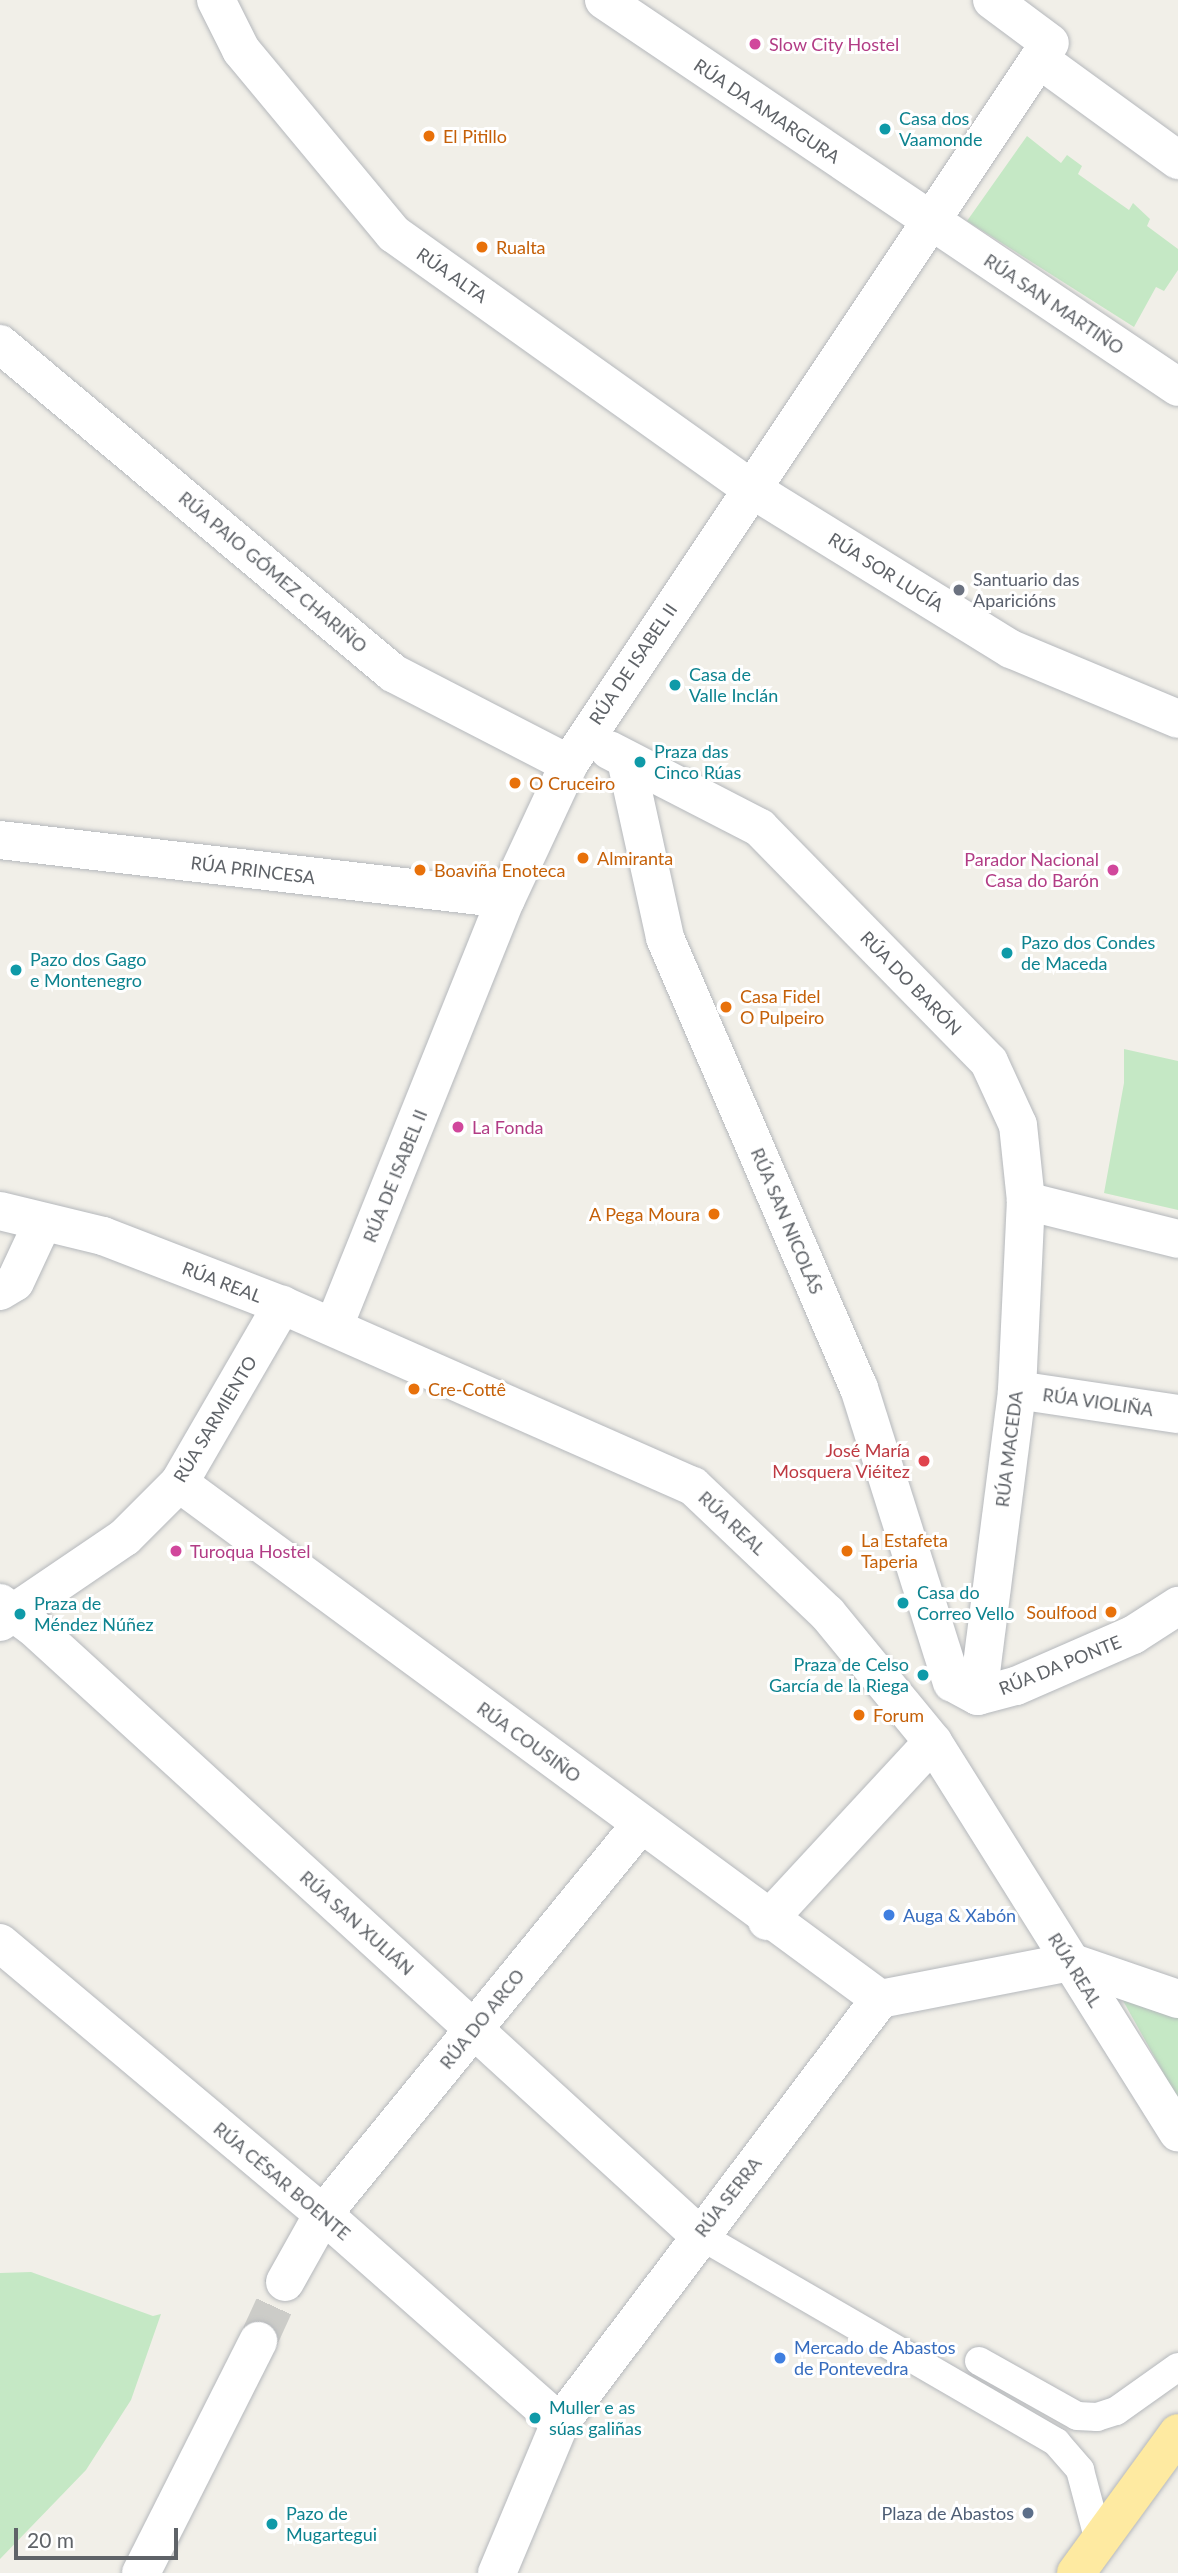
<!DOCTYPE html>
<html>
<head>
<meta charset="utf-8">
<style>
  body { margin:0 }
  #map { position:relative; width:1178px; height:2573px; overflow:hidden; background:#f1efe8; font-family:Lato,sans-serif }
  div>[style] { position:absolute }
  .green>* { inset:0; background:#c5e8c5 }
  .pedestrian-tunnel>* { height:38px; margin-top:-19px; transform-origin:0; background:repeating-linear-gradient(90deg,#ccccc8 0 38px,transparent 0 57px) }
  .roads { filter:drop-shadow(0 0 2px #b5b8bc) drop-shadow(0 0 2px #b5b8bc) }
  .service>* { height:28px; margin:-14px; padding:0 14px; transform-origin:14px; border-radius:14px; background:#fff }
  .pedestrian>* { height:38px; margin:-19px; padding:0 19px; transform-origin:19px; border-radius:19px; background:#fff }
  .trunk>* { height:38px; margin:-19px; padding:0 19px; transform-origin:19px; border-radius:19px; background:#feeaa1 }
  .dots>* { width:19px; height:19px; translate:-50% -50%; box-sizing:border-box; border:4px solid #fff; border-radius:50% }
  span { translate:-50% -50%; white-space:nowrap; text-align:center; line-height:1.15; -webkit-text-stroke:6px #fff; paint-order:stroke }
  .hotel-label { font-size:18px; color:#b23c85 }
  .left { translate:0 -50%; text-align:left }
  .right { translate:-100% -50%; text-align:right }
  .street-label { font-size:18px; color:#5f6368 }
  .culture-label { font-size:18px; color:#0d838f }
  .food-label { font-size:18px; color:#c56008 }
  .worship-label { font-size:18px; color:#5b616d }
  .health-label { font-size:18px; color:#be3a42 }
  .shop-label { font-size:18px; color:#366cbe }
  .service-label { font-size:18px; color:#4e5e75 }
  .scale { position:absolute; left:14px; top:2528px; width:164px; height:32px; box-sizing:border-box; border:4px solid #5f6368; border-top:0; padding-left:9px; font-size:21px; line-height:24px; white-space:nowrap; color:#5f6368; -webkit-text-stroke:5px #fff; paint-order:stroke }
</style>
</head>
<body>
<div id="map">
  <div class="green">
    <i style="clip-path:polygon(1027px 136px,1061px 163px,1067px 155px,1082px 166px,1078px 174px,1129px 210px,1133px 203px,1150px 219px,1147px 226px,1178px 249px,1178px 270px,1164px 291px,1156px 287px,1134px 327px,967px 221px)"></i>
    <i style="clip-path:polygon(1124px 1049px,1178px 1061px,1178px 1210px,1104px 1193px,1124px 1083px)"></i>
    <i style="clip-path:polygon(1112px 1981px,1178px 1990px,1178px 2099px)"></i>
    <i style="clip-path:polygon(31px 2272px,153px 2316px,161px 2314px,131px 2400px,86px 2470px,0 2559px,0 2273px)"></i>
  </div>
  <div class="pedestrian-tunnel">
    <i style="left:258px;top:2341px;width:65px;rotate:-65.4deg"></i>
  </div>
  <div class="roads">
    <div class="service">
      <i style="left:699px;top:2235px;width:413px;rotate:30.1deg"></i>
      <i style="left:1056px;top:2442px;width:37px;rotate:49deg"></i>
      <i style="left:1080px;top:2470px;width:73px;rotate:75deg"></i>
      <i style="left:979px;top:2361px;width:112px;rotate:29.3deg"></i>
      <i style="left:1077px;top:2416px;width:20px;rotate:3deg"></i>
      <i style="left:1097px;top:2417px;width:20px;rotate:-18deg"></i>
      <i style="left:1116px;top:2411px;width:76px;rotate:-35.4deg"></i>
    </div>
    <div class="pedestrian">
      <i style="left:216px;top:0;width:56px;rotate:63.4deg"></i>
      <i style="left:241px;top:50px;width:239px;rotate:50.3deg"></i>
      <i style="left:394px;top:234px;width:437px;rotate:35.5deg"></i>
      <i style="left:750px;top:488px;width:307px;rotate:31.7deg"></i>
      <i style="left:1011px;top:649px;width:181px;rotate:22.7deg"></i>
      <i style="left:604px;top:0;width:692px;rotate:33.99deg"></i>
      <i style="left:992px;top:0;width:72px;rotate:36.6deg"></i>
      <i style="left:0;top:344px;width:513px;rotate:39.93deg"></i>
      <i style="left:393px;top:673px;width:198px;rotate:27.3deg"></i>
      <i style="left:609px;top:750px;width:170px;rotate:27.3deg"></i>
      <i style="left:760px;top:828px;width:327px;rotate:45.6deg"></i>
      <i style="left:989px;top:1062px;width:69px;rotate:65.3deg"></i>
      <i style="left:1018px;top:1125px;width:76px;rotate:84deg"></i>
      <i style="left:1026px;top:1201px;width:157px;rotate:14deg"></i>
      <i style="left:626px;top:760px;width:182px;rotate:77.6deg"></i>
      <i style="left:665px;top:938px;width:490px;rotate:66.7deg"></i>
      <i style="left:859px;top:1388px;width:309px;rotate:72.5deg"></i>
      <i style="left:0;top:840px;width:509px;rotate:6.65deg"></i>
      <i style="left:0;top:1211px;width:106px;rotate:13.6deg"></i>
      <i style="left:103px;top:1236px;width:192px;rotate:21.1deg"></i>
      <i style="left:282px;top:1305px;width:449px;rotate:23.8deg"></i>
      <i style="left:693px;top:1486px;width:185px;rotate:43.5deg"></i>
      <i style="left:827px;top:1613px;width:167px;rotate:50.6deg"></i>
      <i style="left:933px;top:1742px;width:461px;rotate:57.9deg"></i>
      <i style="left:0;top:1291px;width:17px;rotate:-31deg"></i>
      <i style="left:15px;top:1282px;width:66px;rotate:-65deg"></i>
      <i style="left:334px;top:1326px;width:460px;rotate:-68.1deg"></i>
      <i style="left:506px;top:899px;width:149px;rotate:-65deg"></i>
      <i style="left:569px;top:764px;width:847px;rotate:-56.31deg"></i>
      <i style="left:1039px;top:59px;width:172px;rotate:36deg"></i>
      <i style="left:1017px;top:1390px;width:163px;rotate:8.5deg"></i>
      <i style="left:179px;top:1483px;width:870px;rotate:36.36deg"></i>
      <i style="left:0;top:1603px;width:39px;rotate:36deg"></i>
      <i style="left:32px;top:1626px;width:903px;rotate:42.4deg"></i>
      <i style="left:0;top:1622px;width:151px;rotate:-34.2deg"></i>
      <i style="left:125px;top:1537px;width:76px;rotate:-45deg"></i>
      <i style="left:179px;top:1483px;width:206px;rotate:-59.9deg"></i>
      <i style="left:959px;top:1686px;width:21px;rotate:28deg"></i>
      <i style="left:978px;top:1696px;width:39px;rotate:-15deg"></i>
      <i style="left:1016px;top:1686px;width:128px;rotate:-23.6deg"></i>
      <i style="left:1133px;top:1635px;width:54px;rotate:-32.8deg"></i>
      <i style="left:978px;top:1696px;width:308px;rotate:-82.7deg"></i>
      <i style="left:1017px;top:1390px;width:189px;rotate:-87.3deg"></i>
      <i style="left:767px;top:1921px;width:244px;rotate:-47.2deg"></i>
      <i style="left:0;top:1943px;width:422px;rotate:40deg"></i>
      <i style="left:323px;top:2214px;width:316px;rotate:41.4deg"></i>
      <i style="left:1070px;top:1962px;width:114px;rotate:18.9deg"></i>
      <i style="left:285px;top:2282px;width:78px;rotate:-60.8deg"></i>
      <i style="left:323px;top:2214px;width:503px;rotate:-50.81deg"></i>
      <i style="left:141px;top:2573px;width:260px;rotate:-63.2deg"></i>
      <i style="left:497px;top:2573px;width:163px;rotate:-67.2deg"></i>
      <i style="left:560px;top:2423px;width:531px;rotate:-52.96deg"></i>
      <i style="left:880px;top:1999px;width:194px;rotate:-11deg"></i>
    </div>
    <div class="trunk">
      <i style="left:1076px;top:2573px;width:173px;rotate:-53.9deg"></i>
    </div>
  </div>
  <div class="dots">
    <i style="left:755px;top:44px;background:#d1479c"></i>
    <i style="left:885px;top:129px;background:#0f9aa8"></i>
    <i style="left:429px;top:136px;background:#e8710a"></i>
    <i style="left:482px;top:247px;background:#e8710a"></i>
    <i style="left:959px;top:590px;background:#6b7280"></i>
    <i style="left:675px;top:685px;background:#0f9aa8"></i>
    <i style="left:640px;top:762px;background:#0f9aa8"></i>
    <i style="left:515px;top:783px;background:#e8710a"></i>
    <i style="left:583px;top:858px;background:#e8710a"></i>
    <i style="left:420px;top:870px;background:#e8710a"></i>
    <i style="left:1113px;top:870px;background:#d1479c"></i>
    <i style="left:1007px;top:953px;background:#0f9aa8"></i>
    <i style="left:16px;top:970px;background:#0f9aa8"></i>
    <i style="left:726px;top:1007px;background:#e8710a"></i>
    <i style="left:458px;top:1127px;background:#d1479c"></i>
    <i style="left:714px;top:1214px;background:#e8710a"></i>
    <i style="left:414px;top:1389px;background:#e8710a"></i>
    <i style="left:924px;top:1461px;background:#e0444e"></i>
    <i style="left:176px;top:1551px;background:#d1479c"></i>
    <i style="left:847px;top:1551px;background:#e8710a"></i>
    <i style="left:903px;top:1603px;background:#0f9aa8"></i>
    <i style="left:1111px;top:1612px;background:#e8710a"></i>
    <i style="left:20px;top:1614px;background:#0f9aa8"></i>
    <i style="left:923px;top:1675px;background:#0f9aa8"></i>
    <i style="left:859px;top:1715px;background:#e8710a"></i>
    <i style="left:889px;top:1915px;background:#3f7fe0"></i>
    <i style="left:780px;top:2358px;background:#3f7fe0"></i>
    <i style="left:535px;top:2418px;background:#0f9aa8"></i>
    <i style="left:1028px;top:2513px;background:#5c6f8a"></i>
    <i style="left:272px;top:2524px;background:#0f9aa8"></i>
  </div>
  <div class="hotel-label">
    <span class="left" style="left:769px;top:44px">Slow City Hostel</span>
    <span class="right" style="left:1099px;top:870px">Parador Nacional<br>Casa do Barón</span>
    <span class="left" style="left:472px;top:1127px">La Fonda</span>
    <span class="left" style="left:190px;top:1551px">Turoqua Hostel</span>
  </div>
  <div class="street-label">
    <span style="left:767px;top:111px;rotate:34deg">RÚA DA AMARGURA</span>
    <span style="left:452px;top:275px;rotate:35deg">RÚA ALTA</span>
    <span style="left:1054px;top:304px;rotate:34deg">RÚA SAN MARTIÑO</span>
    <span style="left:273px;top:572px;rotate:40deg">RÚA PAIO GÓMEZ CHARIÑO</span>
    <span style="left:886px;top:572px;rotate:32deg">RÚA SOR LUCÍA</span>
    <span style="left:633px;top:664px;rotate:-56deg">RÚA DE ISABEL II</span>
    <span style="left:253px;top:870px;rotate:7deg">RÚA PRINCESA</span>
    <span style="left:911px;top:983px;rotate:46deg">RÚA DO BARÓN</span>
    <span style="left:395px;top:1176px;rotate:-68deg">RÚA DE ISABEL II</span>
    <span style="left:787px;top:1221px;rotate:67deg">RÚA SAN NICOLÁS</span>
    <span style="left:222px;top:1282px;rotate:21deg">RÚA REAL</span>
    <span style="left:1098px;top:1402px;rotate:8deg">RÚA VIOLIÑA</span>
    <span style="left:215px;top:1419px;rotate:-59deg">RÚA SARMIENTO</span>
    <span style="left:1009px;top:1449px;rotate:-83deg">RÚA MACEDA</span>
    <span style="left:732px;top:1523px;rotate:43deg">RÚA REAL</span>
    <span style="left:1060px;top:1665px;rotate:-22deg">RÚA DA PONTE</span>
    <span style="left:529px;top:1742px;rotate:36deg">RÚA COUSIÑO</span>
    <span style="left:357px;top:1923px;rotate:42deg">RÚA SAN XULIÁN</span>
    <span style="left:1075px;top:1970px;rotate:58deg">RÚA REAL</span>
    <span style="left:482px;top:2019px;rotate:-51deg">RÚA DO ARCO</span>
    <span style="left:282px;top:2181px;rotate:40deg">RÚA CÉSAR BOENTE</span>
    <span style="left:728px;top:2197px;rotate:-52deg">RÚA SERRA</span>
  </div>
  <div class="culture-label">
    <span class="left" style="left:899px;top:129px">Casa dos<br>Vaamonde</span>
    <span class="left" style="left:689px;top:685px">Casa de<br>Valle Inclán</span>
    <span class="left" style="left:654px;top:762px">Praza das<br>Cinco Rúas</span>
    <span class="left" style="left:1021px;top:953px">Pazo dos Condes<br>de Maceda</span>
    <span class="left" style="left:30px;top:970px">Pazo dos Gago<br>e Montenegro</span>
    <span class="left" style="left:917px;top:1603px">Casa do<br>Correo Vello</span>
    <span class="left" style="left:34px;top:1614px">Praza de<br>Méndez Núñez</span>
    <span class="right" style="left:909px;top:1675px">Praza de Celso<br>García de la Riega</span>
    <span class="left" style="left:549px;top:2418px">Muller e as<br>súas galiñas</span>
    <span class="left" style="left:286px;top:2524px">Pazo de<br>Mugartegui</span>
  </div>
  <div class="food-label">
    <span class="left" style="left:443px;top:136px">El Pitillo</span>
    <span class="left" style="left:496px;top:247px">Rualta</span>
    <span class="left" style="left:529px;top:783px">O Cruceiro</span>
    <span class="left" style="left:597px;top:858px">Almiranta</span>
    <span class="left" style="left:434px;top:870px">Boaviña Enoteca</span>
    <span class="left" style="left:740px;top:1007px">Casa Fidel<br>O Pulpeiro</span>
    <span class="right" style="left:700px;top:1214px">A Pega Moura</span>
    <span class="left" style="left:428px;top:1389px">Cre-Cottê</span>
    <span class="left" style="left:861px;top:1551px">La Estafeta<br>Taperia</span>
    <span class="right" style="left:1097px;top:1612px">Soulfood</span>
    <span class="left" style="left:873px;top:1715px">Forum</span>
  </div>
  <div class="worship-label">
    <span class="left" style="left:973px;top:590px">Santuario das<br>Aparicións</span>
  </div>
  <div class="health-label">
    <span class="right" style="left:910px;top:1461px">José María<br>Mosquera Viéitez</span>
  </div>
  <div class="shop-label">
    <span class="left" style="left:903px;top:1915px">Auga &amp; Xabón</span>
    <span class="left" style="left:794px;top:2358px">Mercado de Abastos<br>de Pontevedra</span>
  </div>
  <div class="service-label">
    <span class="right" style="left:1014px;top:2513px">Plaza de Abastos</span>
  </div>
  <div class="scale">20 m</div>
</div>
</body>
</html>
